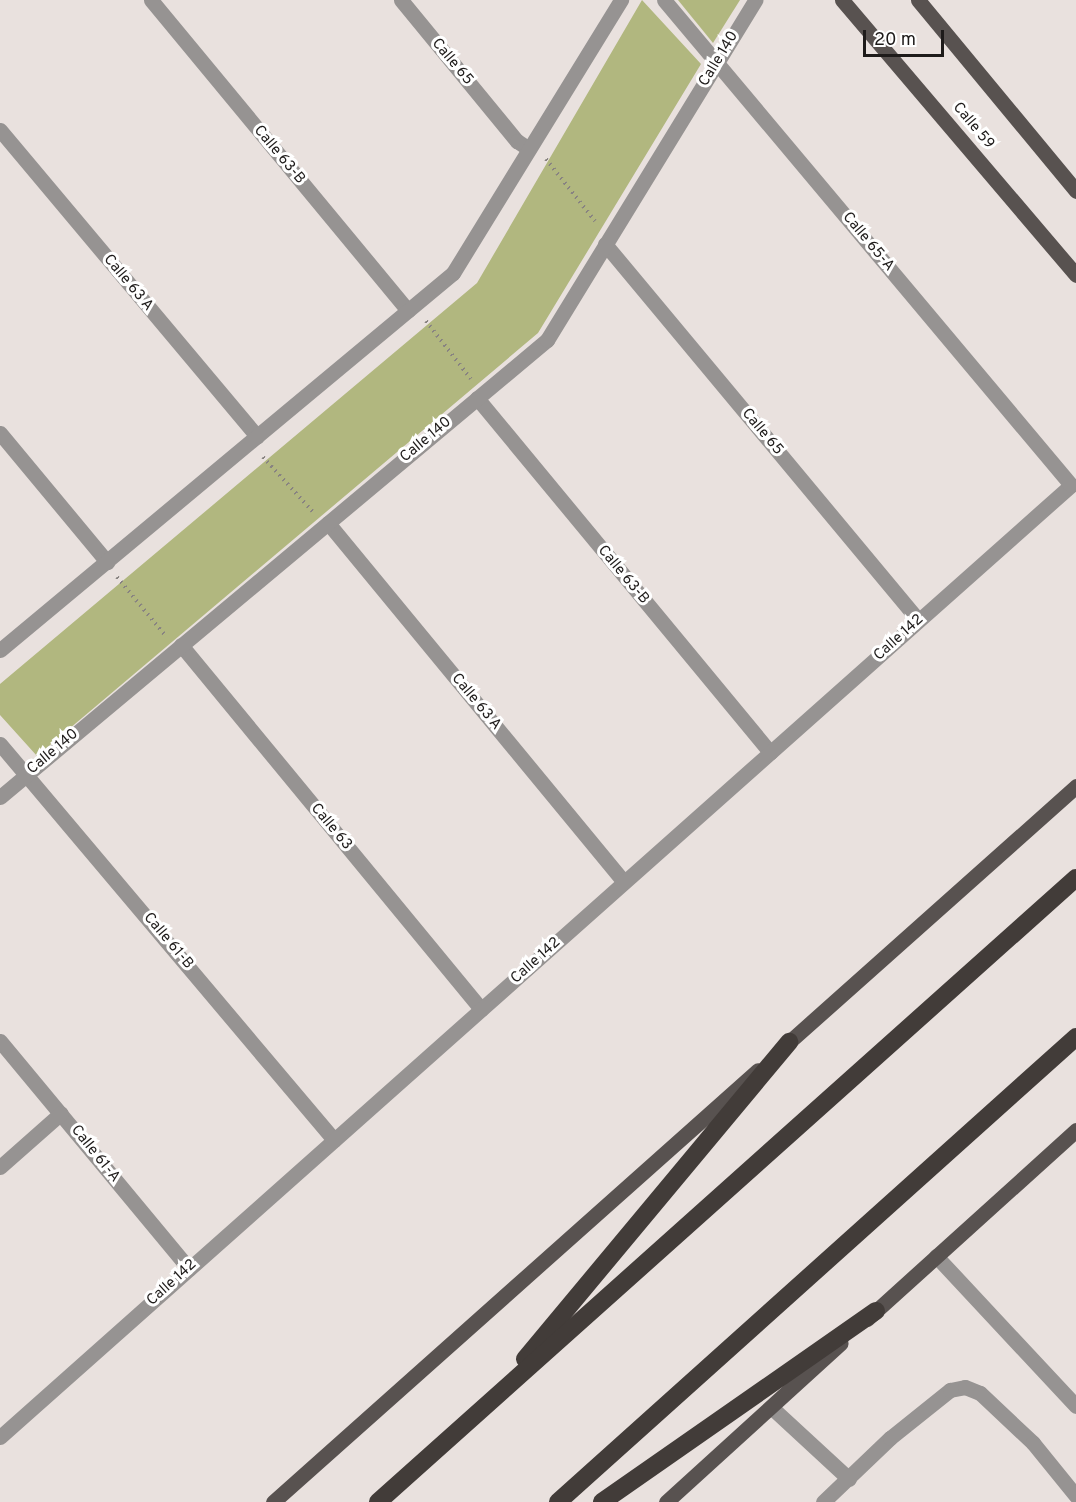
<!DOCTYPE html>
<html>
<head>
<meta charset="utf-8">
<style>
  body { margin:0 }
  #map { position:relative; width:1076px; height:1502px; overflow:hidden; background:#e9e1de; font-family:Overpass,sans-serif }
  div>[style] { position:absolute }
  .green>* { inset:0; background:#b1b77f }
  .path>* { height:4px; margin-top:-2px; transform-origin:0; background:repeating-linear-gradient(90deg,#888381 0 1.5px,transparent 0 6px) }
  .minor>* { height:15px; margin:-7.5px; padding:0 7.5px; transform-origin:7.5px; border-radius:7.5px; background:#969392 }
  .major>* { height:15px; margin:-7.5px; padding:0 7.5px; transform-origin:7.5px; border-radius:7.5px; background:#585250 }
  .highway>* { height:18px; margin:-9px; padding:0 9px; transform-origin:9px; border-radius:9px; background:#423c39 }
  span { translate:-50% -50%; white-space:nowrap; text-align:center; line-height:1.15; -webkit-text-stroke:6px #fff; paint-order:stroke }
  .street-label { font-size:15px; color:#1e1b1a }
  .scale { position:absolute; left:863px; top:30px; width:81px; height:27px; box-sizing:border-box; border:3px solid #1e1b1a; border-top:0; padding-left:8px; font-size:18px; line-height:21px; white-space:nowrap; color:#1e1b1a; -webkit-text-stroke:4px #fff; paint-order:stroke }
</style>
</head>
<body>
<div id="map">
  <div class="green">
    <i style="clip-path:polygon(642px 0,701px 64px,538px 333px,37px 756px,0 715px,0 684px,477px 283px)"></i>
    <i style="clip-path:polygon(678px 0,740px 0,713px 43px)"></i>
  </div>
  <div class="path">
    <i style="left:546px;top:159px;width:79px;rotate:51.7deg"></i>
    <i style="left:426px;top:321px;width:73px;rotate:52.2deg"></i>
    <i style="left:263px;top:457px;width:74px;rotate:47.7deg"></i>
    <i style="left:117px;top:577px;width:74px;rotate:50.5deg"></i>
  </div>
  <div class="minor">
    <i style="left:151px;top:0;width:403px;rotate:50.4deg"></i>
    <i style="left:401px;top:0;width:183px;rotate:50.6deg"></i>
    <i style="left:517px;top:141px;width:14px;rotate:34deg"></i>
    <i style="left:0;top:130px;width:400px;rotate:50deg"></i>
    <i style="left:605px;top:244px;width:489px;rotate:50.2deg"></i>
    <i style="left:477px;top:398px;width:460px;rotate:50.4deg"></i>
    <i style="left:0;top:433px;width:168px;rotate:50.3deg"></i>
    <i style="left:328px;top:523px;width:465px;rotate:50.5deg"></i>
    <i style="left:181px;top:645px;width:472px;rotate:50.5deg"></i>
    <i style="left:0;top:650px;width:589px;rotate:-39.77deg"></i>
    <i style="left:453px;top:273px;width:321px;rotate:-58.4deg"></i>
    <i style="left:0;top:744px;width:518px;rotate:49.85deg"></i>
    <i style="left:0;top:797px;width:713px;rotate:-39.88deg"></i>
    <i style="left:547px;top:340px;width:399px;rotate:-58.5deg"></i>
    <i style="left:0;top:1041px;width:296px;rotate:50.3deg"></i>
    <i style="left:0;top:1167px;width:81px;rotate:-41.5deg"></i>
    <i style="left:936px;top:1256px;width:205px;rotate:47deg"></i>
    <i style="left:771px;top:1407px;width:106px;rotate:42.7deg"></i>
    <i style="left:0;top:1437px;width:1433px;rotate:-41.63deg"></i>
    <i style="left:1071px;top:485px;width:633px;rotate:-130deg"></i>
    <i style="left:823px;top:1502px;width:93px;rotate:-43.7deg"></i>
    <i style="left:890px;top:1438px;width:77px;rotate:-38.7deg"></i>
    <i style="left:950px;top:1390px;width:15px;rotate:-11deg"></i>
    <i style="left:965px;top:1387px;width:16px;rotate:22deg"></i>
    <i style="left:980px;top:1393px;width:73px;rotate:43.3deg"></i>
    <i style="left:1033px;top:1443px;width:68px;rotate:50.9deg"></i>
  </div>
  <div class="major">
    <i style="left:842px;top:0;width:361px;rotate:49.6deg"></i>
    <i style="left:918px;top:0;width:248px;rotate:50.4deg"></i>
    <i style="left:780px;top:1050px;width:397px;rotate:-41.7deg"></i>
    <i style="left:867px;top:1319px;width:282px;rotate:-42.1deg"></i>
    <i style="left:273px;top:1502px;width:649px;rotate:-41.69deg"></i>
    <i style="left:666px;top:1502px;width:236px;rotate:-42.3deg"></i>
  </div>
  <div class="highway">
    <i style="left:525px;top:1359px;width:413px;rotate:-50.2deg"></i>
    <i style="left:378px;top:1502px;width:936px;rotate:-41.8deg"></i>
    <i style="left:558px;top:1502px;width:696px;rotate:-41.91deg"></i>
    <i style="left:602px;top:1502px;width:334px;rotate:-34.9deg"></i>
  </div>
  <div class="street-label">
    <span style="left:719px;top:59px;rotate:-59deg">Calle 140</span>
    <span style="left:452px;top:62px;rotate:50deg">Calle 65</span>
    <span style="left:973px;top:126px;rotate:50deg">Calle 59</span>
    <span style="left:279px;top:155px;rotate:50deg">Calle 63-B</span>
    <span style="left:868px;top:242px;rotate:50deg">Calle 65-A</span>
    <span style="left:128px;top:283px;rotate:50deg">Calle 63 A</span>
    <span style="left:762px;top:432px;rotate:50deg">Calle 65</span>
    <span style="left:426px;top:440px;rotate:-40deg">Calle 140</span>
    <span style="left:623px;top:575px;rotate:50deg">Calle 63-B</span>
    <span style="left:899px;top:638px;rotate:-42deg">Calle 142</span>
    <span style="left:476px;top:702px;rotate:50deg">Calle 63 A</span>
    <span style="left:53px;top:752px;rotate:-40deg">Calle 140</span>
    <span style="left:331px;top:827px;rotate:50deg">Calle 63</span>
    <span style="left:168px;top:941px;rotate:50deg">Calle 61-B</span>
    <span style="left:536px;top:961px;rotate:-42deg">Calle 142</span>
    <span style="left:95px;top:1154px;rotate:51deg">Calle 61-A</span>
    <span style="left:172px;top:1283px;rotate:-42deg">Calle 142</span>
  </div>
  <div class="scale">20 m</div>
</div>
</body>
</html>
